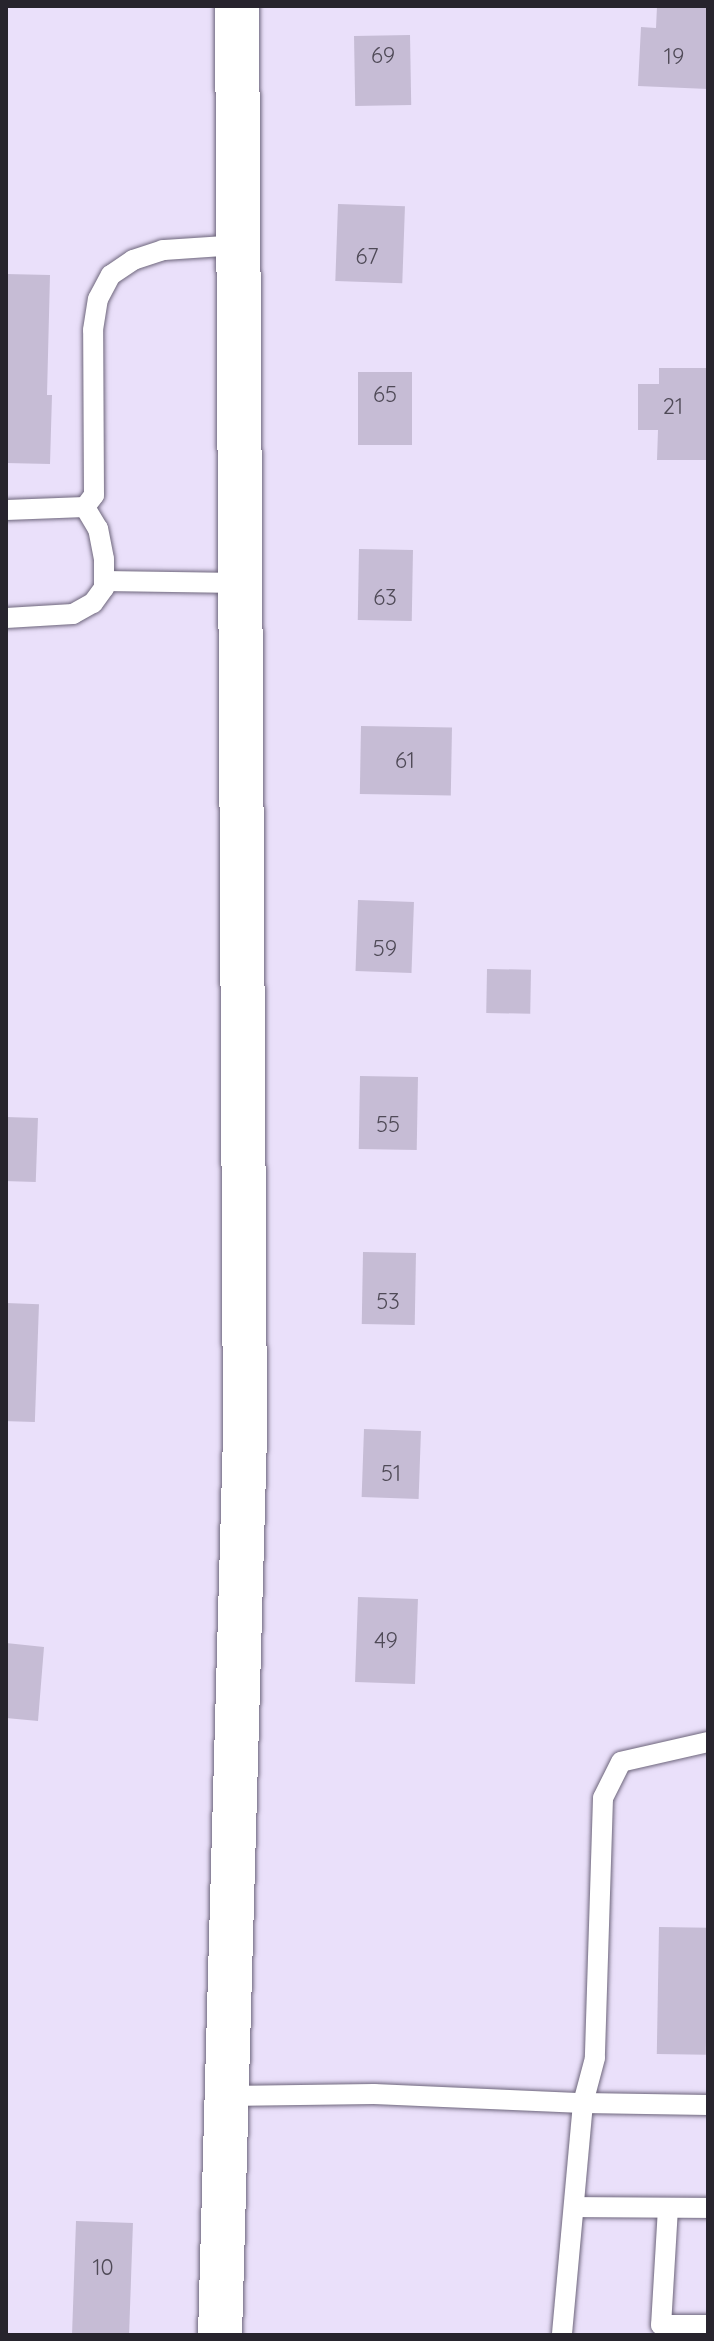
<!DOCTYPE html>
<html>
<head>
<meta charset="utf-8">
<style>
  body { margin:0 }
  #map { position:relative; width:714px; height:2341px; overflow:hidden; background:#eae0fa; font-family:Quicksand,sans-serif }
  div>[style] { position:absolute }
  .building>* { inset:0; background:#c6bcd5; transform-origin:0 0 }
  .roads { filter:drop-shadow(0 0 2px #6d657b) drop-shadow(0 0 2px #6d657b) }
  .lane>* { height:20px; margin:-10px; padding:0 10px; transform-origin:10px; border-radius:10px; background:#fff }
  .secondary>* { height:44px; margin:-22px; padding:0 22px; transform-origin:22px; border-radius:22px; background:#fff }
  span { translate:-50% -50%; white-space:nowrap; text-align:center; line-height:1.15; -webkit-text-stroke:8px #f4f1fb; paint-order:stroke }
  .number-label { font-size:22px; color:#4f4a57 }
  .number-label span { -webkit-text-stroke-width:0 }
  .frame { position:absolute; inset:0; border:8px solid #27242d; pointer-events:none }
</style>
</head>
<body>
<div id="map">
  <div class="building">
    <i style="clip-path:polygon(657px 6px,708px 6px,708px 89px,638px 86px,641px 27px,656px 28px)"></i>
    <i style="left:410px;top:35px;width:70px;height:56px;rotate:89deg"></i>
    <i style="left:338px;top:204px;width:67px;height:77px;rotate:2deg"></i>
    <i style="clip-path:polygon(6px 274px,50px 275px,47px 395px,52px 395px,50px 464px,6px 463px)"></i>
    <i style="clip-path:polygon(659px 368px,708px 368px,708px 460px,657px 460px,658px 430px,638px 430px,638px 384px,659px 384px)"></i>
    <i style="left:358px;top:372px;width:54px;height:73px"></i>
    <i style="left:359px;top:549px;width:54px;height:71px;rotate:1deg"></i>
    <i style="left:361px;top:726px;width:91px;height:68px;rotate:1deg"></i>
    <i style="left:358px;top:900px;width:56px;height:71px;rotate:2deg"></i>
    <i style="left:487px;top:969px;width:44px;height:44px;rotate:1deg"></i>
    <i style="left:360px;top:1076px;width:58px;height:73px;rotate:1deg"></i>
    <i style="left:6px;top:1117px;width:32px;height:64px;rotate:2deg"></i>
    <i style="left:363px;top:1252px;width:53px;height:72px;rotate:1deg"></i>
    <i style="left:6px;top:1303px;width:33px;height:118px;rotate:2deg"></i>
    <i style="left:364px;top:1429px;width:57px;height:68px;rotate:2deg"></i>
    <i style="left:358px;top:1597px;width:60px;height:85px;rotate:2deg"></i>
    <i style="clip-path:polygon(6px 1643px,44px 1647px,38px 1721px,6px 1718px)"></i>
    <i style="left:659px;top:1927px;width:49px;height:127px;rotate:1deg"></i>
    <i style="left:76px;top:2221px;width:57px;height:114px;rotate:2deg"></i>
  </div>
  <div class="roads">
    <div class="lane">
      <i style="left:6px;top:510px;width:79px;rotate:-2.2deg"></i>
      <i style="left:85px;top:507px;width:15px;rotate:-53deg"></i>
      <i style="left:94px;top:495px;width:165px;rotate:-90.3deg"></i>
      <i style="left:93px;top:330px;width:31px;rotate:-81deg"></i>
      <i style="left:98px;top:299px;width:27px;rotate:-62deg"></i>
      <i style="left:111px;top:275px;width:27px;rotate:-34deg"></i>
      <i style="left:133px;top:260px;width:32px;rotate:-18deg"></i>
      <i style="left:163px;top:250px;width:75px;rotate:-3.8deg"></i>
      <i style="left:104px;top:581px;width:136px;rotate:0.8deg"></i>
      <i style="left:6px;top:618px;width:67px;rotate:-3.4deg"></i>
      <i style="left:73px;top:614px;width:23px;rotate:-29deg"></i>
      <i style="left:93px;top:603px;width:19px;rotate:-54deg"></i>
      <i style="left:104px;top:588px;width:29px;rotate:-90deg"></i>
      <i style="left:104px;top:559px;width:31px;rotate:-101deg"></i>
      <i style="left:98px;top:529px;width:26px;rotate:-121deg"></i>
      <i style="left:708px;top:1742px;width:89px;rotate:167.1deg"></i>
      <i style="left:621px;top:1762px;width:40px;rotate:116.6deg"></i>
      <i style="left:603px;top:1798px;width:260px;rotate:91.8deg"></i>
      <i style="left:595px;top:2058px;width:47px;rotate:104.9deg"></i>
      <i style="left:583px;top:2103px;width:125px;rotate:0.9deg"></i>
      <i style="left:227px;top:2096px;width:147px;rotate:-0.8deg"></i>
      <i style="left:374px;top:2094px;width:209px;rotate:2.5deg"></i>
      <i style="left:583px;top:2103px;width:233px;rotate:95.2deg"></i>
      <i style="left:574px;top:2207px;width:134px;rotate:0.4deg"></i>
      <i style="left:668px;top:2208px;width:117px;rotate:93.4deg"></i>
      <i style="left:661px;top:2325px;width:47px"></i>
    </div>
    <div class="secondary">
      <i style="left:220px;top:2335px;width:903px;rotate:-88.41deg"></i>
      <i style="left:245px;top:1432px;width:1426px;rotate:-90.32deg"></i>
    </div>
  </div>
  <div class="number-label">
    <span style="left:383px;top:56px">69</span>
    <span style="left:674px;top:57px">19</span>
    <span style="left:367px;top:257px">67</span>
    <span style="left:385px;top:395px">65</span>
    <span style="left:673px;top:407px">21</span>
    <span style="left:385px;top:598px">63</span>
    <span style="left:405px;top:761px">61</span>
    <span style="left:385px;top:949px">59</span>
    <span style="left:388px;top:1125px">55</span>
    <span style="left:388px;top:1302px">53</span>
    <span style="left:391px;top:1474px">51</span>
    <span style="left:386px;top:1641px">49</span>
    <span style="left:103px;top:2268px">10</span>
  </div>
  <div class="frame"></div>
</div>
</body>
</html>
